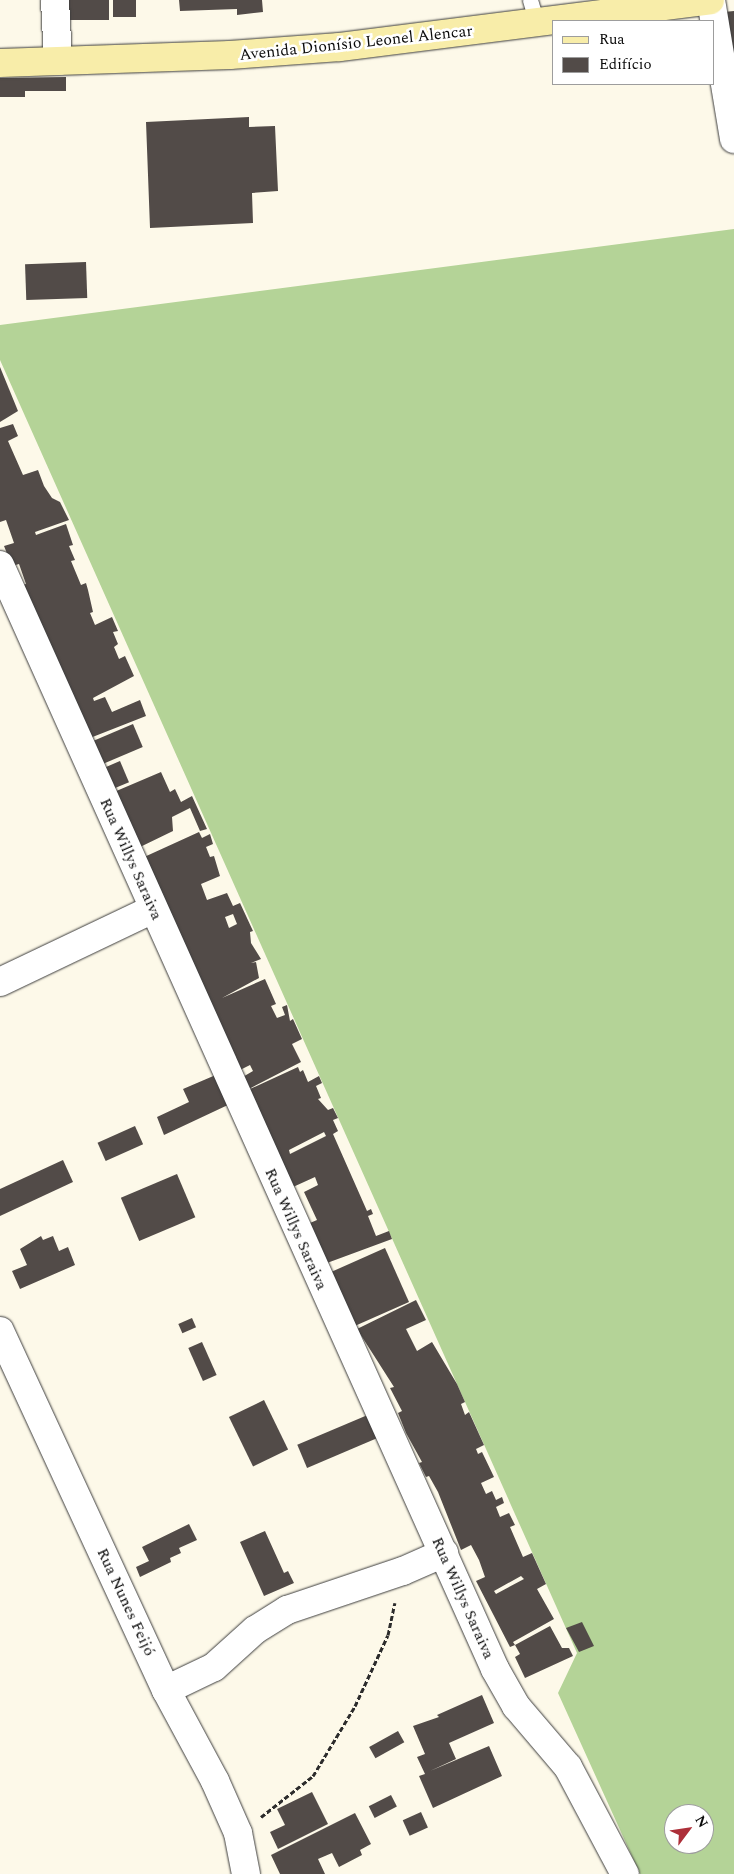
<!DOCTYPE html>
<html>
<head>
<meta charset="utf-8">
<style>
  body { margin:0 }
  #map { position:relative; width:734px; height:1874px; overflow:hidden; background:#fdf9e9; font-family:Spectral,serif }
  div>[style] { position:absolute }
  .forest>* { inset:0; background:#b4d397 }
  .building>* { inset:0; background:#524b48; transform-origin:0 0 }
  .path>* { height:3px; margin-top:-1.5px; transform-origin:0; background:repeating-linear-gradient(90deg,#2c2c2c 0 5px,transparent 0 7.5px) }
  .roads { filter:drop-shadow(0 0 1px #3d3d3d) drop-shadow(0 0 1px #3d3d3d) }
  .service>* { height:15px; margin:-7.5px; padding:0 7.5px; transform-origin:7.5px; border-radius:7.5px; background:#fff }
  .minor>* { height:28px; margin:-14px; padding:0 14px; transform-origin:14px; border-radius:14px; background:#fff }
  .secondary>* { height:28px; margin:-14px; padding:0 14px; transform-origin:14px; border-radius:14px; background:#f8eda9 }
  span { translate:-50% -50%; white-space:nowrap; text-align:center; line-height:1.15; -webkit-text-stroke:5px #fff; paint-order:stroke }
  .street-label { font-size:16px; color:#0a0a0a }
  .legend { position:absolute; left:552px; top:20px; width:162px; height:65px; box-sizing:border-box; background:#fff; border:1px solid #9d9d9d; margin:0; padding:6px 9px; list-style:none; font-size:15px; color:#0a0a0a }
  .legend li { display:flex; align-items:center; gap:10px; height:25px }
  .legend b { width:25px; border:1px solid #9d9d9d }
  .north { position:absolute; left:664px; top:1804px; width:50px; height:50px; box-sizing:border-box; background:#fff; border:1px solid #9d9d9d; border-radius:50%; rotate:59deg; font-size:14px; font-weight:700; line-height:20px; text-align:center; color:#0a0a0a }
  .north::after { content:''; display:block; margin:auto; width:18px; height:22px; background:#ad2f39; clip-path:polygon(50% 0,100% 100%,50% 72%,0 100%) }
</style>
</head>
<body>
<div id="map">
  <div class="forest">
    <i style="clip-path:polygon(evenodd,734px 229px,734px 1874px,640px 1874px,558px 1693px,577px 1653px,0 360px,0 325px,734px 229px,674px 1814px,704px 1814px,704px 1844px,674px 1844px,674px 1814px)"></i>
  </div>
  <div class="building">
    <i style="left:62px;top:0;width:47px;height:20px"></i>
    <i style="left:113px;top:0;width:23px;height:17px"></i>
    <i style="clip-path:polygon(179px 0,262px 0,263px 12px,237px 15px,237px 9px,180px 11px)"></i>
    <i style="clip-path:polygon(734px 11px,734px 88px,724px 12px)"></i>
    <i style="clip-path:polygon(66px 77px,66px 91px,25px 91px,25px 97px,0 97px,0 78px)"></i>
    <i style="clip-path:polygon(249px 117px,249px 127px,275px 126px,278px 191px,252px 193px,253px 223px,150px 228px,146px 122px)"></i>
    <i style="left:86px;top:262px;width:36px;height:61px;rotate:88deg"></i>
    <i style="clip-path:polygon(0 367px,18px 411px,0 422px)"></i>
    <i style="clip-path:polygon(13px 424px,18px 436px,8px 441px,23px 475px,38px 470px,44px 486px,52px 498px,60px 502px,69px 520px,35px 532px,36px 535px,66px 524px,73px 545px,69px 546px,75px 560px,71px 561px,81px 585px,86px 583px,88px 590px,93px 612px,90px 613px,95px 625px,112px 617px,118px 631px,113px 632px,118px 644px,114px 647px,119px 659px,125px 656px,134px 676px,93px 698px,94px 701px,105px 697px,112px 712px,140px 700px,146px 716px,90px 738px,22px 585px,26px 584px,19px 564px,12px 566px,4px 546px,14px 543px,6px 520px,0 522px,0 428px)"></i>
    <i style="left:133px;top:724px;width:25px;height:44px;rotate:67deg"></i>
    <i style="left:120px;top:761px;width:23px;height:17px;rotate:67deg"></i>
    <i style="clip-path:polygon(161px 772px,170px 792px,175px 789px,181px 802px,192px 796px,207px 829px,200px 831px,190px 808px,172px 817px,173px 831px,138px 848px,114px 792px)"></i>
    <i style="clip-path:polygon(evenodd,199px 832px,202px 838px,210px 834px,213px 844px,206px 847px,210px 857px,214px 856px,220px 876px,201px 884px,207px 900px,227px 893px,233px 906px,240px 903px,253px 931px,250px 932px,251px 943px,261px 959px,251px 963px,256px 962px,259px 978px,222px 998px,265px 979px,276px 1004px,271px 1006px,277px 1018px,285px 1015px,282px 1007px,287px 1005px,290px 1021px,293px 1019px,302px 1039px,292px 1044px,301px 1062px,247px 1090px,241px 1078px,253px 1071px,250px 1065px,238px 1071px,142px 858px,199px 832px,233px 914px,237px 924px,229px 928px,225px 917px,233px 914px)"></i>
    <i style="clip-path:polygon(evenodd,298px 1067px,300px 1072px,303px 1070px,308px 1082px,319px 1076px,322px 1083px,316px 1086px,321px 1098px,318px 1099px,328px 1110px,333px 1108px,338px 1118px,333px 1120px,338px 1131px,333px 1134px,367px 1211px,371px 1209px,373px 1214px,368px 1216px,376px 1236px,389px 1231px,392px 1239px,327px 1263px,310px 1223px,317px 1220px,304px 1192px,318px 1185px,315px 1177px,293px 1187px,254px 1108px,258px 1106px,250px 1089px,298px 1067px,324px 1132px,326px 1136px,290px 1154px,289px 1150px,324px 1132px)"></i>
    <i style="clip-path:polygon(218px 1074px,230px 1104px,164px 1135px,157px 1117px,189px 1102px,183px 1089px)"></i>
    <i style="left:135px;top:1126px;width:20px;height:41px;rotate:66deg"></i>
    <i style="clip-path:polygon(63px 1160px,73px 1182px,0 1216px,0 1189px)"></i>
    <i style="left:177px;top:1174px;width:47px;height:61px;rotate:67deg"></i>
    <i style="clip-path:polygon(41px 1236px,43px 1240px,53px 1236px,59px 1251px,68px 1247px,75px 1265px,20px 1289px,12px 1271px,27px 1265px,20px 1249px)"></i>
    <i style="left:385px;top:1248px;width:59px;height:60px;rotate:66deg"></i>
    <i style="clip-path:polygon(evenodd,416px 1300px,426px 1320px,406px 1329px,417px 1351px,432px 1342px,457px 1384px,465px 1402px,461px 1404px,465px 1415px,469px 1412px,484px 1445px,476px 1449px,478px 1454px,482px 1452px,494px 1477px,481px 1483px,486px 1494px,492px 1491px,496px 1500px,502px 1497px,504px 1503px,496px 1507px,500px 1517px,509px 1513px,515px 1525px,510px 1527px,523px 1557px,532px 1553px,546px 1584px,537px 1589px,554px 1619px,513px 1642px,515px 1645px,510px 1647px,476px 1581px,485px 1577px,479px 1560px,471px 1545px,461px 1550px,438px 1492px,429px 1476px,426px 1477px,419px 1463px,422px 1462px,406px 1433px,398px 1413px,402px 1411px,390px 1388px,394px 1387px,357px 1329px,416px 1300px,521px 1576px,524px 1579px,496px 1594px,494px 1591px,521px 1576px)"></i>
    <i style="left:192px;top:1318px;width:10px;height:15px;rotate:66deg"></i>
    <i style="left:202px;top:1342px;width:36px;height:15px;rotate:66deg"></i>
    <i style="left:264px;top:1400px;width:55px;height:39px;rotate:64deg"></i>
    <i style="left:370px;top:1414px;width:25px;height:79px;rotate:67deg"></i>
    <i style="clip-path:polygon(189px 1524px,197px 1540px,179px 1548px,181px 1553px,170px 1558px,171px 1562px,140px 1577px,136px 1567px,149px 1561px,142px 1547px)"></i>
    <i style="clip-path:polygon(265px 1531px,284px 1573px,288px 1571px,294px 1583px,264px 1596px,240px 1542px)"></i>
    <i style="clip-path:polygon(582px 1622px,594px 1646px,579px 1652px,566px 1628px)"></i>
    <i style="clip-path:polygon(550px 1626px,562px 1648px,569px 1648px,573px 1656px,525px 1678px,515px 1657px,520px 1654px,515px 1645px)"></i>
    <i style="clip-path:polygon(482px 1695px,494px 1723px,449px 1743px,456px 1759px,430px 1771px,489px 1746px,502px 1776px,433px 1808px,419px 1776px,425px 1774px,417px 1757px,425px 1754px,413px 1726px,439px 1717px,437px 1715px)"></i>
    <i style="left:398px;top:1731px;width:13px;height:33px;rotate:61deg"></i>
    <i style="clip-path:polygon(312px 1792px,328px 1824px,278px 1849px,270px 1832px,285px 1825px,277px 1809px)"></i>
    <i style="left:391px;top:1795px;width:13px;height:25px;rotate:63deg"></i>
    <i style="left:421px;top:1812px;width:17px;height:20px;rotate:66deg"></i>
    <i style="clip-path:polygon(355px 1813px,371px 1844px,360px 1850px,362px 1855px,339px 1867px,332px 1853px,318px 1859px,325px 1874px,280px 1874px,271px 1855px)"></i>
  </div>
  <div class="path">
    <i style="left:261px;top:1817px;width:66px;rotate:-38.3deg"></i>
    <i style="left:313px;top:1776px;width:82px;rotate:-59deg"></i>
    <i style="left:355px;top:1706px;width:78px;rotate:-65.1deg"></i>
    <i style="left:388px;top:1635px;width:33px;rotate:-78deg"></i>
  </div>
  <div class="roads">
    <div class="service">
      <i style="left:530px;top:0;width:24px;rotate:73deg"></i>
    </div>
    <div class="minor">
      <i style="left:55px;top:0;width:61px;rotate:87.2deg"></i>
      <i style="left:711px;top:0;width:141px;rotate:80.6deg"></i>
      <i style="left:0;top:565px;width:1210px;rotate:65.85deg"></i>
      <i style="left:495px;top:1669px;width:43px;rotate:60.4deg"></i>
      <i style="left:516px;top:1706px;width:80px;rotate:49.6deg"></i>
      <i style="left:568px;top:1767px;width:121px;rotate:62deg"></i>
      <i style="left:0;top:982px;width:170px;rotate:-25.5deg"></i>
      <i style="left:0;top:1331px;width:396px;rotate:65.2deg"></i>
      <i style="left:166px;top:1690px;width:103px;rotate:61.7deg"></i>
      <i style="left:215px;top:1781px;width:57px;rotate:66.1deg"></i>
      <i style="left:238px;top:1833px;width:42px;rotate:79deg"></i>
      <i style="left:166px;top:1690px;width:53px;rotate:-25.6deg"></i>
      <i style="left:214px;top:1667px;width:55px;rotate:-42.1deg"></i>
      <i style="left:255px;top:1630px;width:38px;rotate:-32deg"></i>
      <i style="left:287px;top:1610px;width:122px;rotate:-18.6deg"></i>
      <i style="left:403px;top:1571px;width:45px;rotate:-23.7deg"></i>
    </div>
    <div class="secondary">
      <i style="left:0;top:63px;width:230px;rotate:-2deg"></i>
      <i style="left:230px;top:55px;width:110px;rotate:-4.2deg"></i>
      <i style="left:340px;top:47px;width:373px;rotate:-7.2deg"></i>
    </div>
  </div>
  <div class="street-label">
    <span style="left:356px;top:43px;rotate:-6deg">Avenida Dionísio Leonel Alencar</span>
    <span style="left:131px;top:859px;rotate:66deg">Rua Willys Saraiva</span>
    <span style="left:296px;top:1229px;rotate:66deg">Rua Willys Saraiva</span>
    <span style="left:463px;top:1598px;rotate:66deg">Rua Willys Saraiva</span>
    <span style="left:126px;top:1602px;rotate:65deg">Rua Nunes Feijó</span>
  </div>
  <ul class="legend">
  <li><b style="height:6px;background:#f8eda9"></b>Rua</li>
  <li><b style="height:14px;background:#524b48"></b>Edifício</li>
  </ul>
  <div class="north">N</div>
</div>
</body>
</html>
